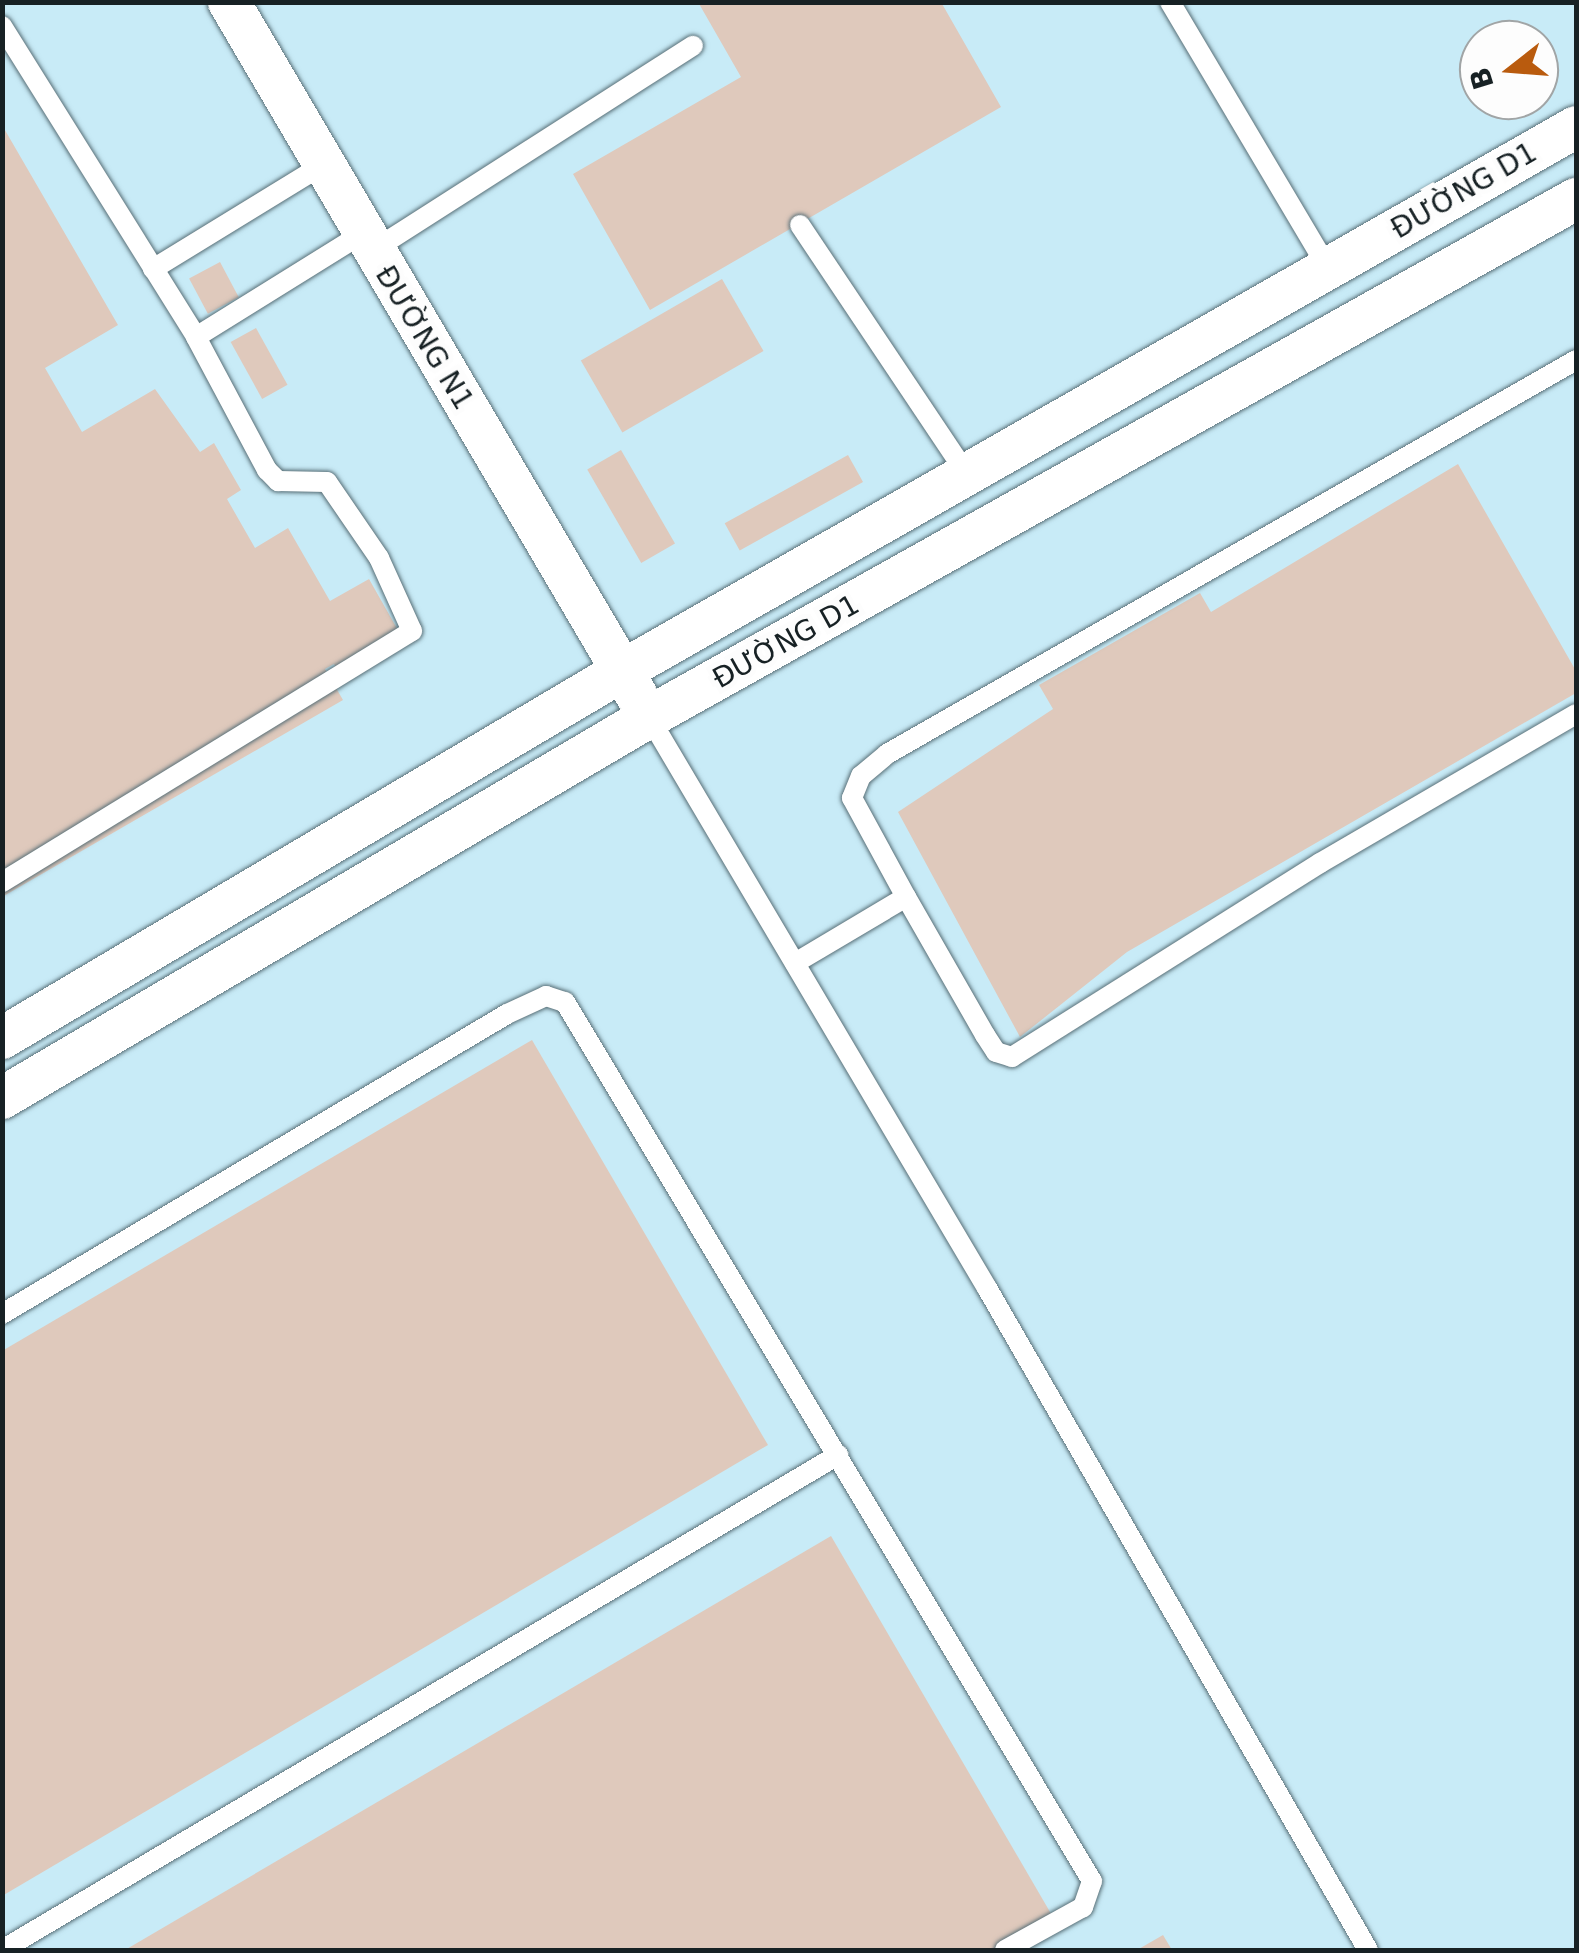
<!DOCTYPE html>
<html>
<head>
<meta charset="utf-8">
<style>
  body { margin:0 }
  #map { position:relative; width:1579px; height:1953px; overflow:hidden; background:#dbf5ff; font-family:"DejaVu Sans",sans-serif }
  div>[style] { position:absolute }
  .built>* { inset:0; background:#c8ebf7 }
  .building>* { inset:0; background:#dfc9bc; transform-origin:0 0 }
  .roads { filter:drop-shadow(0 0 2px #586f77) drop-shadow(0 0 2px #586f77) }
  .service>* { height:20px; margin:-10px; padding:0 10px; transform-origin:10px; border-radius:10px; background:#fff }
  .minor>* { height:42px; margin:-21px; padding:0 21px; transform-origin:21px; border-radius:21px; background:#fff }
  span { translate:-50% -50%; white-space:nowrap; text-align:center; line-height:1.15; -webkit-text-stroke:10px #fdfdfd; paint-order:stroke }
  .street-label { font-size:28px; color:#172124 }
  .frame { position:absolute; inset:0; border:5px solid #172124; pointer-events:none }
  .north { position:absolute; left:1459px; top:20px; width:100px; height:100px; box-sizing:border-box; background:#fdfdfd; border:2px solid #a1a5a6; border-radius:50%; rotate:253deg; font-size:28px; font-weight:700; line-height:40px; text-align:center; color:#172124 }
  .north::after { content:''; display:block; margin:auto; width:35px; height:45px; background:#b95b0e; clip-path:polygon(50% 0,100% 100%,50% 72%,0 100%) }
</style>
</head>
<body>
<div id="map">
  <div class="built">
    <i style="clip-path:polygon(evenodd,3px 3px,1576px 3px,1576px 1950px,3px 1950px,3px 3px,1479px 40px,1539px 40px,1539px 100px,1479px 100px,1479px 40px)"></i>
  </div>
  <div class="building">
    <i style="clip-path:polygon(698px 2px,941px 2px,1001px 107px,650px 310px,573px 174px,741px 77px)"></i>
    <i style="clip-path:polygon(2px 125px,118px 325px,45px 368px,82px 432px,155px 389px,200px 452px,214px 443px,241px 490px,227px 499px,255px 548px,288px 528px,330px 601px,369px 579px,403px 639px,340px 675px,334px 664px,325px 669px,343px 700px,2px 897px)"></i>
    <i style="left:220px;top:262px;width:40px;height:35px;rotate:62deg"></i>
    <i style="left:722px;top:279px;width:83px;height:163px;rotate:60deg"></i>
    <i style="left:256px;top:328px;width:65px;height:29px;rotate:61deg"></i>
    <i style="left:621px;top:450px;width:108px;height:39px;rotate:60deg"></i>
    <i style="left:848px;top:455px;width:31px;height:141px;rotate:61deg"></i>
    <i style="clip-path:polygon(1458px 464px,1576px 671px,1576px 693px,1127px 952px,1020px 1037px,898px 812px,1053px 709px,1039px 685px,1200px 593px,1211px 612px)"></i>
    <i style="clip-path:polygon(532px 1040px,768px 1445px,2px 1896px,2px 1351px)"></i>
    <i style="clip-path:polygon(831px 1536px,1057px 1924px,1013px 1950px,125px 1950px)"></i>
    <i style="clip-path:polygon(1163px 1935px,1172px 1950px,1137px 1950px)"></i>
  </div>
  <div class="roads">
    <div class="service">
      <i style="left:1170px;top:2px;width:309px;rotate:59.3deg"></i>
      <i style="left:2px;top:26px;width:367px;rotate:58deg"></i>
      <i style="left:196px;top:337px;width:151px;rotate:61.9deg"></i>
      <i style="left:267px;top:470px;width:16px;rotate:45deg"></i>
      <i style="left:278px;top:481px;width:49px;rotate:1.2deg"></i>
      <i style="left:327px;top:482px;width:92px;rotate:55.6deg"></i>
      <i style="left:379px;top:558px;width:80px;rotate:65.7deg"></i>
      <i style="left:412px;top:631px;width:481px;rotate:148.5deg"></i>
      <i style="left:800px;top:225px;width:302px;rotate:56.2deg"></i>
      <i style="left:372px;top:251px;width:381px;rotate:-32.6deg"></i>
      <i style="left:153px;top:269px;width:199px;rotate:-31.5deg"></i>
      <i style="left:196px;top:337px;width:197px;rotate:-31.9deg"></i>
      <i style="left:649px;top:717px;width:664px;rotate:59.38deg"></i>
      <i style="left:987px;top:1288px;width:764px;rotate:60.08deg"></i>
      <i style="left:906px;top:897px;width:113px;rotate:-118.6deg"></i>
      <i style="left:852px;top:798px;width:24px;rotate:-68deg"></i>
      <i style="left:861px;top:776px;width:34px;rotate:-40deg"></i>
      <i style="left:887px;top:754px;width:794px;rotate:-29.76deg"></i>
      <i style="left:795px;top:963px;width:129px;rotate:-30.7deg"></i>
      <i style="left:906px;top:897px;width:159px;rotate:60.2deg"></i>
      <i style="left:985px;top:1035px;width:20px;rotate:57deg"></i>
      <i style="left:996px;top:1052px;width:17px;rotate:17deg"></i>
      <i style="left:1012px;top:1057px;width:364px;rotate:-32.2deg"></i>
      <i style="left:1320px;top:863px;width:296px;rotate:-30.2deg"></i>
      <i style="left:2px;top:1314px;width:587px;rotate:-30.71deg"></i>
      <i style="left:507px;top:1014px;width:43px;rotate:-24.8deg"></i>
      <i style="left:546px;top:996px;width:20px;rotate:18deg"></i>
      <i style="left:565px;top:1002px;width:1025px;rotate:59.06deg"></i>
      <i style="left:1092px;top:1881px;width:28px;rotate:109deg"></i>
      <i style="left:1083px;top:1907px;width:89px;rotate:151.1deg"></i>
      <i style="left:2px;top:1950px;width:972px;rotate:-30.63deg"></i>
    </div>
    <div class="minor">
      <i style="left:229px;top:2px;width:805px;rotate:59.55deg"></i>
      <i style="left:2px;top:1038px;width:720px;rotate:-30.62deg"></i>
      <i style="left:622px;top:671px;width:1098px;rotate:-29.69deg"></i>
      <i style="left:2px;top:1098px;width:751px;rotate:-30.49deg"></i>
      <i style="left:649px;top:717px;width:1062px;rotate:-29.2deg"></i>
    </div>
  </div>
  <div class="street-label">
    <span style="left:1464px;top:191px;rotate:-30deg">ĐƯỜNG D1</span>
    <span style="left:424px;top:338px;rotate:59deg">ĐƯỜNG N1</span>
    <span style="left:786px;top:642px;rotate:-29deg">ĐƯỜNG D1</span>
  </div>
  <div class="frame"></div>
  <div class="north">B</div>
</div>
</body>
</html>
